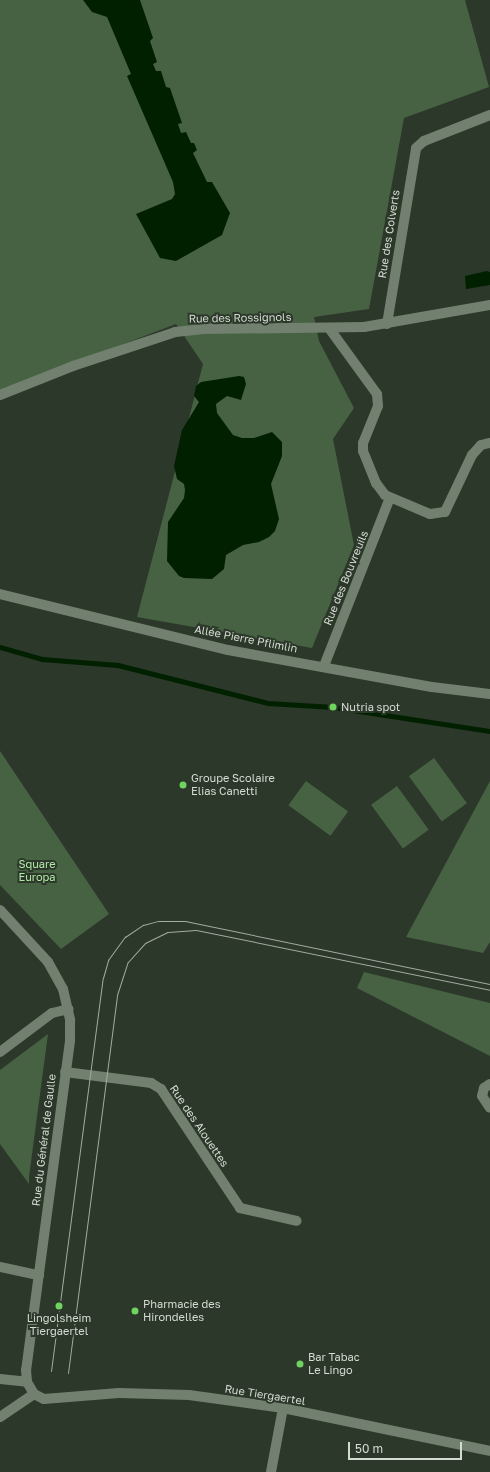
<!DOCTYPE html>
<html>
<head>
<meta charset="utf-8">
<style>
  body { margin:0 }
  #map { position:relative; width:490px; height:1472px; overflow:hidden; background:#2c382a; font-family:"Golos Text",sans-serif }
  div>[style] { position:absolute }
  .green>* { inset:0; background:#476243; transform-origin:0 0 }
  .water>* { inset:0; background:#002000 }
  .stream>* { height:4.5px; margin:-2.25px; padding:0 2.25px; transform-origin:2.25px; border-radius:2.25px; background:#002000 }
  .minor>* { height:10px; margin:-5px; padding:0 5px; transform-origin:5px; border-radius:5px; background:#72806f }
  .tertiary>* { height:10px; margin:-5px; padding:0 5px; transform-origin:5px; border-radius:5px; background:#72806f }
  .tram>* { height:1px; margin:-0.5px; padding:0 0.5px; transform-origin:0.5px; border-radius:0.5px; background:#a3aca1 }
  .dots>* { width:11px; height:11px; translate:-50% -50%; box-sizing:border-box; border:2px solid #2c382a; border-radius:50% }
  span { translate:-50% -50%; white-space:nowrap; text-align:center; line-height:1.15; -webkit-text-stroke:4px #2c382a; paint-order:stroke }
  .street-label { font-size:11px; color:#d4dcd2 }
  .poi-label { font-size:11px; color:#d4dcd2 }
  .left { translate:0 -50%; text-align:left }
  .park-label { font-size:11px; color:#b0e8a6 }
  .scale { position:absolute; left:348px; top:1442px; width:114px; height:18px; box-sizing:border-box; border:2px solid #d4dcd2; border-top:0; padding-left:5px; font-size:12px; line-height:14px; white-space:nowrap; color:#d4dcd2; -webkit-text-stroke:3px #2c382a; paint-order:stroke }
</style>
</head>
<body>
<div id="map">
  <div class="green">
    <i style="clip-path:polygon(0 0,465px 0,489px 87px,404px 118px,369px 309px,314px 317px,319px 341px,354px 408px,333px 439px,354px 545px,312px 648px,137px 617px,203px 364px,176px 324px,0 391px)"></i>
    <i style="clip-path:polygon(0 751px,109px 914px,61px 949px,0 885px)"></i>
    <i style="left:434px;top:758px;width:56px;height:31px;rotate:54deg"></i>
    <i style="left:306px;top:781px;width:52px;height:30px;rotate:36deg"></i>
    <i style="clip-path:polygon(490px 781px,490px 942px,483px 953px,406px 937px)"></i>
    <i style="left:397px;top:786px;width:54px;height:32px;rotate:54deg"></i>
    <i style="clip-path:polygon(364px 972px,490px 1003px,490px 1056px,357px 988px)"></i>
    <i style="clip-path:polygon(48px 1034px,29px 1177px,29px 1184px,0 1144px,0 1070px)"></i>
  </div>
  <div class="water">
    <i style="clip-path:polygon(83px 0,140px 0,153px 38px,150px 41px,157px 62px,153px 64px,156px 71px,161px 71px,166px 87px,170px 88px,182px 123px,178px 124px,181px 133px,186px 132px,191px 143px,194px 143px,197px 150px,193px 153px,207px 182px,212px 182px,230px 213px,222px 235px,176px 261px,160px 258px,136px 214px,172px 199px,175px 194px,173px 182px,127px 76px,131px 74px,107px 17px,92px 12px)"></i>
    <i style="clip-path:polygon(487px 271px,490px 272px,490px 285px,466px 289px,465px 276px)"></i>
    <i style="clip-path:polygon(239px 376px,244px 377px,246px 384px,241px 400px,227px 396px,216px 404px,217px 413px,233px 435px,242px 438px,254px 438px,272px 432px,282px 442px,282px 456px,271px 484px,279px 519px,275px 531px,269px 537px,259px 542px,243px 545px,226px 555px,224px 569px,212px 579px,184px 578px,179px 576px,167px 561px,168px 522px,184px 498px,185px 490px,184px 484px,177px 479px,174px 466px,182px 430px,199px 402px,194px 396px,196px 386px,201px 382px)"></i>
  </div>
  <div class="stream">
    <i style="left:0;top:647px;width:44px;rotate:15.9deg"></i>
    <i style="left:42px;top:659px;width:76px;rotate:4.5deg"></i>
    <i style="left:118px;top:665px;width:155px;rotate:14.2deg"></i>
    <i style="left:268px;top:703px;width:65px;rotate:3.5deg"></i>
    <i style="left:333px;top:707px;width:159px;rotate:8.7deg"></i>
  </div>
  <div class="minor">
    <i style="left:387px;top:324px;width:178px;rotate:-80.6deg"></i>
    <i style="left:416px;top:148px;width:11px;rotate:-41deg"></i>
    <i style="left:424px;top:141px;width:71px;rotate:-21.5deg"></i>
    <i style="left:329px;top:328px;width:82px;rotate:54deg"></i>
    <i style="left:377px;top:394px;width:12px;rotate:85deg"></i>
    <i style="left:378px;top:406px;width:40px;rotate:112deg"></i>
    <i style="left:363px;top:443px;width:8px;rotate:90deg"></i>
    <i style="left:363px;top:451px;width:35px;rotate:68deg"></i>
    <i style="left:376px;top:483px;width:15px;rotate:53deg"></i>
    <i style="left:385px;top:495px;width:49px;rotate:22.9deg"></i>
    <i style="left:430px;top:514px;width:15px;rotate:-8deg"></i>
    <i style="left:445px;top:512px;width:63px;rotate:-64.7deg"></i>
    <i style="left:472px;top:455px;width:13px;rotate:-48deg"></i>
    <i style="left:481px;top:445px;width:9px;rotate:-13deg"></i>
    <i style="left:0;top:395px;width:79px;rotate:-21.7deg"></i>
    <i style="left:73px;top:366px;width:108px;rotate:-18.4deg"></i>
    <i style="left:175px;top:332px;width:29px;rotate:-6deg"></i>
    <i style="left:204px;top:329px;width:160px;rotate:-0.7deg"></i>
    <i style="left:364px;top:327px;width:128px;rotate:-9.9deg"></i>
    <i style="left:324px;top:666px;width:180px;rotate:-68.6deg"></i>
    <i style="left:0;top:1052px;width:65px;rotate:-36.9deg"></i>
    <i style="left:52px;top:1013px;width:17px;rotate:-13deg"></i>
    <i style="left:65px;top:1072px;width:87px;rotate:7.3deg"></i>
    <i style="left:151px;top:1083px;width:12px;rotate:31deg"></i>
    <i style="left:161px;top:1089px;width:143px;rotate:56.4deg"></i>
    <i style="left:240px;top:1208px;width:58px;rotate:12.8deg"></i>
    <i style="left:490px;top:1084px;width:7px;rotate:146deg"></i>
    <i style="left:484px;top:1088px;width:8px;rotate:104deg"></i>
    <i style="left:482px;top:1096px;width:14px;rotate:56deg"></i>
    <i style="left:0;top:1267px;width:40px;rotate:12deg"></i>
    <i style="left:0;top:1379px;width:27px;rotate:6deg"></i>
    <i style="left:0;top:1417px;width:41px;rotate:-34.1deg"></i>
    <i style="left:34px;top:1394px;width:11px;rotate:27deg"></i>
    <i style="left:44px;top:1399px;width:75px;rotate:-4.6deg"></i>
    <i style="left:119px;top:1393px;width:70px;rotate:1.6deg"></i>
    <i style="left:189px;top:1395px;width:95px;rotate:7.9deg"></i>
    <i style="left:283px;top:1408px;width:211px;rotate:11.7deg"></i>
    <i style="left:271px;top:1472px;width:65px;rotate:-79.4deg"></i>
  </div>
  <div class="tertiary">
    <i style="left:0;top:594px;width:235px;rotate:13.8deg"></i>
    <i style="left:228px;top:650px;width:207px;rotate:10.3deg"></i>
    <i style="left:432px;top:687px;width:58px;rotate:6.9deg"></i>
    <i style="left:0;top:910px;width:71px;rotate:47.3deg"></i>
    <i style="left:48px;top:962px;width:31px;rotate:61deg"></i>
    <i style="left:63px;top:989px;width:32px;rotate:77deg"></i>
    <i style="left:70px;top:1020px;width:21px;rotate:90deg"></i>
    <i style="left:70px;top:1041px;width:332px;rotate:97.6deg"></i>
    <i style="left:26px;top:1370px;width:12px;rotate:85deg"></i>
    <i style="left:27px;top:1382px;width:14px;rotate:60deg"></i>
  </div>
  <div class="tram">
    <i style="left:51px;top:1371px;width:396px;rotate:-82.5deg"></i>
    <i style="left:103px;top:978px;width:19px;rotate:-74deg"></i>
    <i style="left:108px;top:960px;width:29px;rotate:-54deg"></i>
    <i style="left:125px;top:937px;width:22px;rotate:-34deg"></i>
    <i style="left:143px;top:925px;width:16px;rotate:-15deg"></i>
    <i style="left:158px;top:921px;width:27px"></i>
    <i style="left:185px;top:921px;width:311px;rotate:11.7deg"></i>
    <i style="left:68px;top:1373px;width:381px;rotate:-82.6deg"></i>
    <i style="left:117px;top:995px;width:35px;rotate:-72deg"></i>
    <i style="left:128px;top:962px;width:25px;rotate:-48deg"></i>
    <i style="left:145px;top:943px;width:25px;rotate:-26deg"></i>
    <i style="left:168px;top:932px;width:28px;rotate:-4deg"></i>
    <i style="left:196px;top:930px;width:300px;rotate:11.5deg"></i>
  </div>
  <div class="dots">
    <i style="left:333px;top:707px;background:#6fd35f"></i>
    <i style="left:183px;top:785px;background:#6fd35f"></i>
    <i style="left:59px;top:1306px;background:#6fd35f"></i>
    <i style="left:135px;top:1311px;background:#6fd35f"></i>
    <i style="left:300px;top:1364px;background:#6fd35f"></i>
  </div>
  <div class="street-label">
    <span style="left:389px;top:234px;rotate:-81deg">Rue des Colverts</span>
    <span style="left:240px;top:318px;rotate:-1deg">Rue des Rossignols</span>
    <span style="left:346px;top:578px;rotate:-68deg">Rue des Bouvreuils</span>
    <span style="left:246px;top:639px;rotate:11deg">Allée Pierre Pflimlin</span>
    <span style="left:199px;top:1126px;rotate:56deg">Rue des Alouettes</span>
    <span style="left:44px;top:1140px;rotate:-83deg">Rue du Général de Gaulle</span>
    <span style="left:265px;top:1395px;rotate:9deg">Rue Tiergaertel</span>
  </div>
  <div class="poi-label">
    <span class="left" style="left:341px;top:707px">Nutria spot</span>
    <span class="left" style="left:191px;top:785px">Groupe Scolaire<br>Elias Canetti</span>
    <span class="left" style="left:143px;top:1311px">Pharmacie des<br>Hirondelles</span>
    <span style="left:59px;top:1325px">Lingolsheim<br>Tiergaertel</span>
    <span class="left" style="left:308px;top:1364px">Bar Tabac<br>Le Lingo</span>
  </div>
  <div class="park-label">
    <span style="left:37px;top:871px">Square<br>Europa</span>
  </div>
  <div class="scale">50 m</div>
</div>
</body>
</html>
